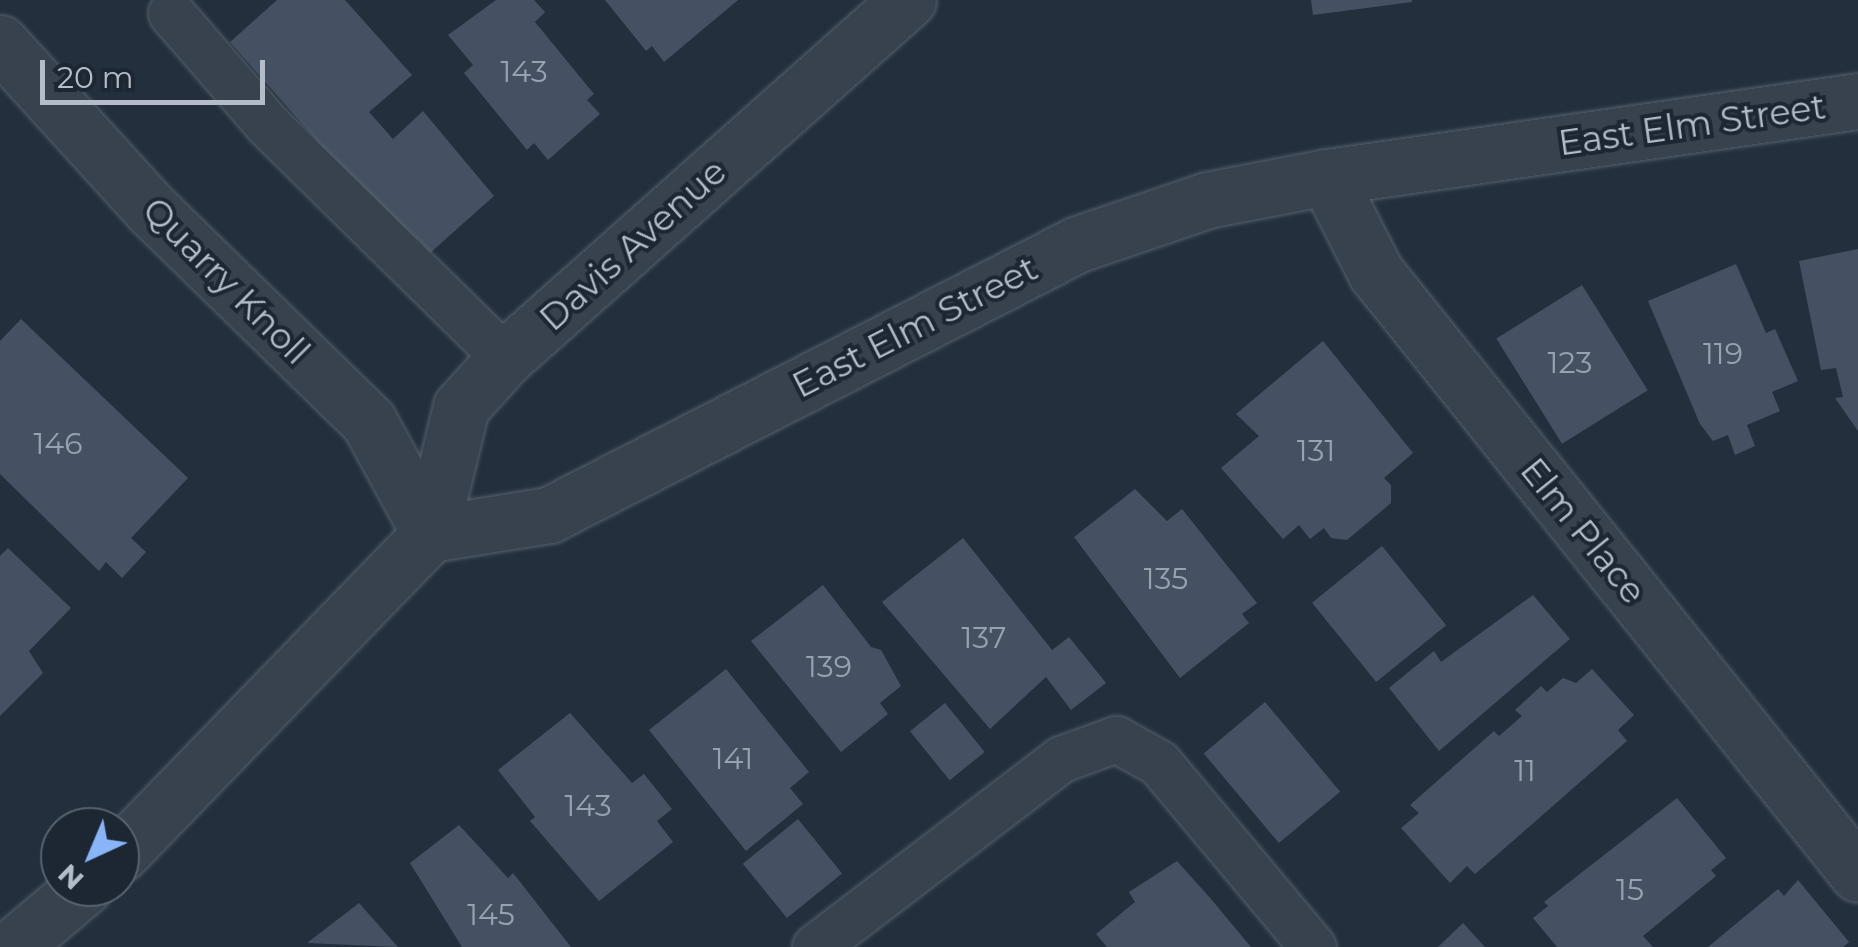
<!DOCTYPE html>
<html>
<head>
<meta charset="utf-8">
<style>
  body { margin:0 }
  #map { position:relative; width:1858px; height:947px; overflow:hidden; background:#242f3e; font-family:Montserrat,sans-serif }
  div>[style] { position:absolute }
  .building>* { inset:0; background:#455162; transform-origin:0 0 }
  .roads { filter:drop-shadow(0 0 2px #565f6c) drop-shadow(0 0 2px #565f6c) }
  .service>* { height:45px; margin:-22.5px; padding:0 22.5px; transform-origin:22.5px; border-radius:22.5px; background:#38414e }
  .minor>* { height:55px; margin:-27.5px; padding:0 27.5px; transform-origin:27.5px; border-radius:27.5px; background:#38414e }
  span { translate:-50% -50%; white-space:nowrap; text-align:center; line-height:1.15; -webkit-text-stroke:8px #1d2633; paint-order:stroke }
  .number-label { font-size:30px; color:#98a1af }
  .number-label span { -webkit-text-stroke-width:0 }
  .street-label { font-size:35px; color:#b4bcc9 }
  .north { position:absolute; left:40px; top:807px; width:100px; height:100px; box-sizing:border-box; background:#1d2633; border:2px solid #59626f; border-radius:50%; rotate:224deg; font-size:28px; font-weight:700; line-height:40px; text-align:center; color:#b4bcc9 }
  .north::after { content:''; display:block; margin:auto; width:35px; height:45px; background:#8ab4f8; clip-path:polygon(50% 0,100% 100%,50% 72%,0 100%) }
  .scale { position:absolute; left:40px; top:60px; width:225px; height:45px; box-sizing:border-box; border:5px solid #b4bcc9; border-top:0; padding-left:12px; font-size:30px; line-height:35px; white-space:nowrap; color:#b4bcc9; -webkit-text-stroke:8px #1d2633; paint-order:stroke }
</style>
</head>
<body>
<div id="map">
  <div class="building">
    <i style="clip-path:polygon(277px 0,345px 0,412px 75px,369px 112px,393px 139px,423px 111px,494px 196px,430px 253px,418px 239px,410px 246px,230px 42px)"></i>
    <i style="clip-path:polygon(496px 0,534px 0,545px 12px,535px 22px,594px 94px,587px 100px,600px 114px,548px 160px,534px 143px,527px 150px,464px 73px,473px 65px,448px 35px)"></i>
    <i style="clip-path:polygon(605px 0,738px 0,664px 62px,652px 46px,646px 51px)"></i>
    <i style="clip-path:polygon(1311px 0,1412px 0,1412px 2px,1313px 15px)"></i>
    <i style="clip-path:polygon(1858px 249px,1858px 431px,1835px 398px,1843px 397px,1836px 368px,1821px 370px,1799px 261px)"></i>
    <i style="clip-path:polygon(1736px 264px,1766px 333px,1775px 329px,1798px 381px,1772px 392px,1780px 411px,1747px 425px,1755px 446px,1735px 455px,1728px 435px,1713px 441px,1700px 424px,1648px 301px)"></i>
    <i style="left:1582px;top:285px;width:124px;height:101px;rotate:58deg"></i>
    <i style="clip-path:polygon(21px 319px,188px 478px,131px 538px,146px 552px,122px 578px,106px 562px,99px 571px,0 474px,0 341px)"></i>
    <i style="clip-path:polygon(1323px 341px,1413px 453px,1384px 478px,1391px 485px,1391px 503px,1347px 540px,1331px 538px,1324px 528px,1310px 539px,1299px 525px,1283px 539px,1221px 468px,1259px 436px,1236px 414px)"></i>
    <i style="clip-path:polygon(1135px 489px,1167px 521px,1182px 509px,1257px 603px,1242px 614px,1249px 623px,1180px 678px,1074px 537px)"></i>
    <i style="clip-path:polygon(963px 538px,1052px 650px,1069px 637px,1106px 683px,1071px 710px,1046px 677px,990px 729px,882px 602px)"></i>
    <i style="left:1382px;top:546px;width:102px;height:90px;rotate:51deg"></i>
    <i style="clip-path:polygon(8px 548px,71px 608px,29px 651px,43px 673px,0 716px,0 556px)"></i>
    <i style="clip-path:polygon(823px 585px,871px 647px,881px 650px,901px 686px,880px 703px,888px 714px,841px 752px,751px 641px)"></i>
    <i style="clip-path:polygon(1533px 595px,1570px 639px,1439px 751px,1389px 688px,1434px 651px,1441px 662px)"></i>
    <i style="clip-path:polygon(726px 669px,809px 772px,790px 788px,803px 804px,746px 851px,649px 730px)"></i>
    <i style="clip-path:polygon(1592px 669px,1634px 715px,1618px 730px,1627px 741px,1475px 874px,1467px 866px,1450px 883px,1401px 828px,1419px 813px,1410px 805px,1494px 731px,1499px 736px,1522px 716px,1515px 710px,1541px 686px,1547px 692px,1563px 678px,1576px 683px)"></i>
    <i style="left:1265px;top:702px;width:117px;height:80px;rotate:50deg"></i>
    <i style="left:945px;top:703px;width:63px;height:45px;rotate:51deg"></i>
    <i style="clip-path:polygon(570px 713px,632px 783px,644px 774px,672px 809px,657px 821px,673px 842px,599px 901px,530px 821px,535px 817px,498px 770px)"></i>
    <i style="clip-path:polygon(1677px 798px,1726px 858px,1711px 870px,1716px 876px,1643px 936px,1653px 947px,1557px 947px,1533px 918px,1548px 906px,1544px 902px)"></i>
    <i style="left:798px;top:819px;width:70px;height:71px;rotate:51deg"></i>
    <i style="clip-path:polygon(459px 825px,508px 878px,513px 873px,571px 947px,462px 947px,410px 863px)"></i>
    <i style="clip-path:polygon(1177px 861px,1211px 899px,1251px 947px,1107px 947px,1096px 934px,1135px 902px,1129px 892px)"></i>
    <i style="clip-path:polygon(1798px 880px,1849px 942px,1843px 947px,1708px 947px,1778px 889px,1784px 896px)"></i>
    <i style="clip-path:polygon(359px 903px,398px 947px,307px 943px)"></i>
    <i style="clip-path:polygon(1463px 923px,1485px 947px,1438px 947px)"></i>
  </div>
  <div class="roads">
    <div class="service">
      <i style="left:171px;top:13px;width:147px;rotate:49.1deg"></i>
      <i style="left:267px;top:124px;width:334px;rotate:44.5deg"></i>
      <i style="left:815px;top:947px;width:310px;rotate:-37.4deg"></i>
      <i style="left:1061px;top:759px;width:59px;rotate:-20deg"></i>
      <i style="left:1116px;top:739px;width:49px;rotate:29.2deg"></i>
      <i style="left:1159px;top:763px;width:240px;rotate:50.1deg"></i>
    </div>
    <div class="minor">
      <i style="left:0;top:43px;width:226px;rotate:47.7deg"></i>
      <i style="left:152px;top:210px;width:303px;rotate:44.3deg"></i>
      <i style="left:369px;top:422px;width:128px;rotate:61.4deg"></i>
      <i style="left:1327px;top:177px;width:108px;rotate:63deg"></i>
      <i style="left:1376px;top:273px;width:770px;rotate:51.27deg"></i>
      <i style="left:430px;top:534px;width:131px;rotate:-76.3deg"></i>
      <i style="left:461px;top:407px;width:66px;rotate:-48.1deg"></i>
      <i style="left:505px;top:358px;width:539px;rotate:-41.62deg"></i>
      <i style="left:120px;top:854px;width:446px;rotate:-45.9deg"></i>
      <i style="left:430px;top:534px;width:121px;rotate:-9.1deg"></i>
      <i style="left:549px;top:515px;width:594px;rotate:-27.13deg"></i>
      <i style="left:1078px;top:244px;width:136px;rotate:-18.8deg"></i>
      <i style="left:1207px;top:200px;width:122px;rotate:-10.9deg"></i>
      <i style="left:1327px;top:177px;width:536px;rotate:-8.15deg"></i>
      <i style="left:13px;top:947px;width:93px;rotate:-40.2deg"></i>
    </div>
  </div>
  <div class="number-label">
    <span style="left:524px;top:72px">143</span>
    <span style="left:1723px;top:354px">119</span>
    <span style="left:1570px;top:363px">123</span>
    <span style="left:58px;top:444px">146</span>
    <span style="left:1316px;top:451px">131</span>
    <span style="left:1166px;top:579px">135</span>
    <span style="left:984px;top:638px">137</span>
    <span style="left:829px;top:667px">139</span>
    <span style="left:733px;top:759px">141</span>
    <span style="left:1525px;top:771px">11</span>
    <span style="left:588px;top:806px">143</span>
    <span style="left:1630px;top:890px">15</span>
    <span style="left:491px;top:915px">145</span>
  </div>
  <div class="street-label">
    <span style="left:1692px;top:125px;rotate:-8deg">East Elm Street</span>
    <span style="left:633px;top:245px;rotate:-42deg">Davis Avenue</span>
    <span style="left:226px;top:281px;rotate:45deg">Quarry Knoll</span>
    <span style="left:915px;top:327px;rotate:-27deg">East Elm Street</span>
    <span style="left:1583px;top:531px;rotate:51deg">Elm Place</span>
  </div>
  <div class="north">N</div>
  <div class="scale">20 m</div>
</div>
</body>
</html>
